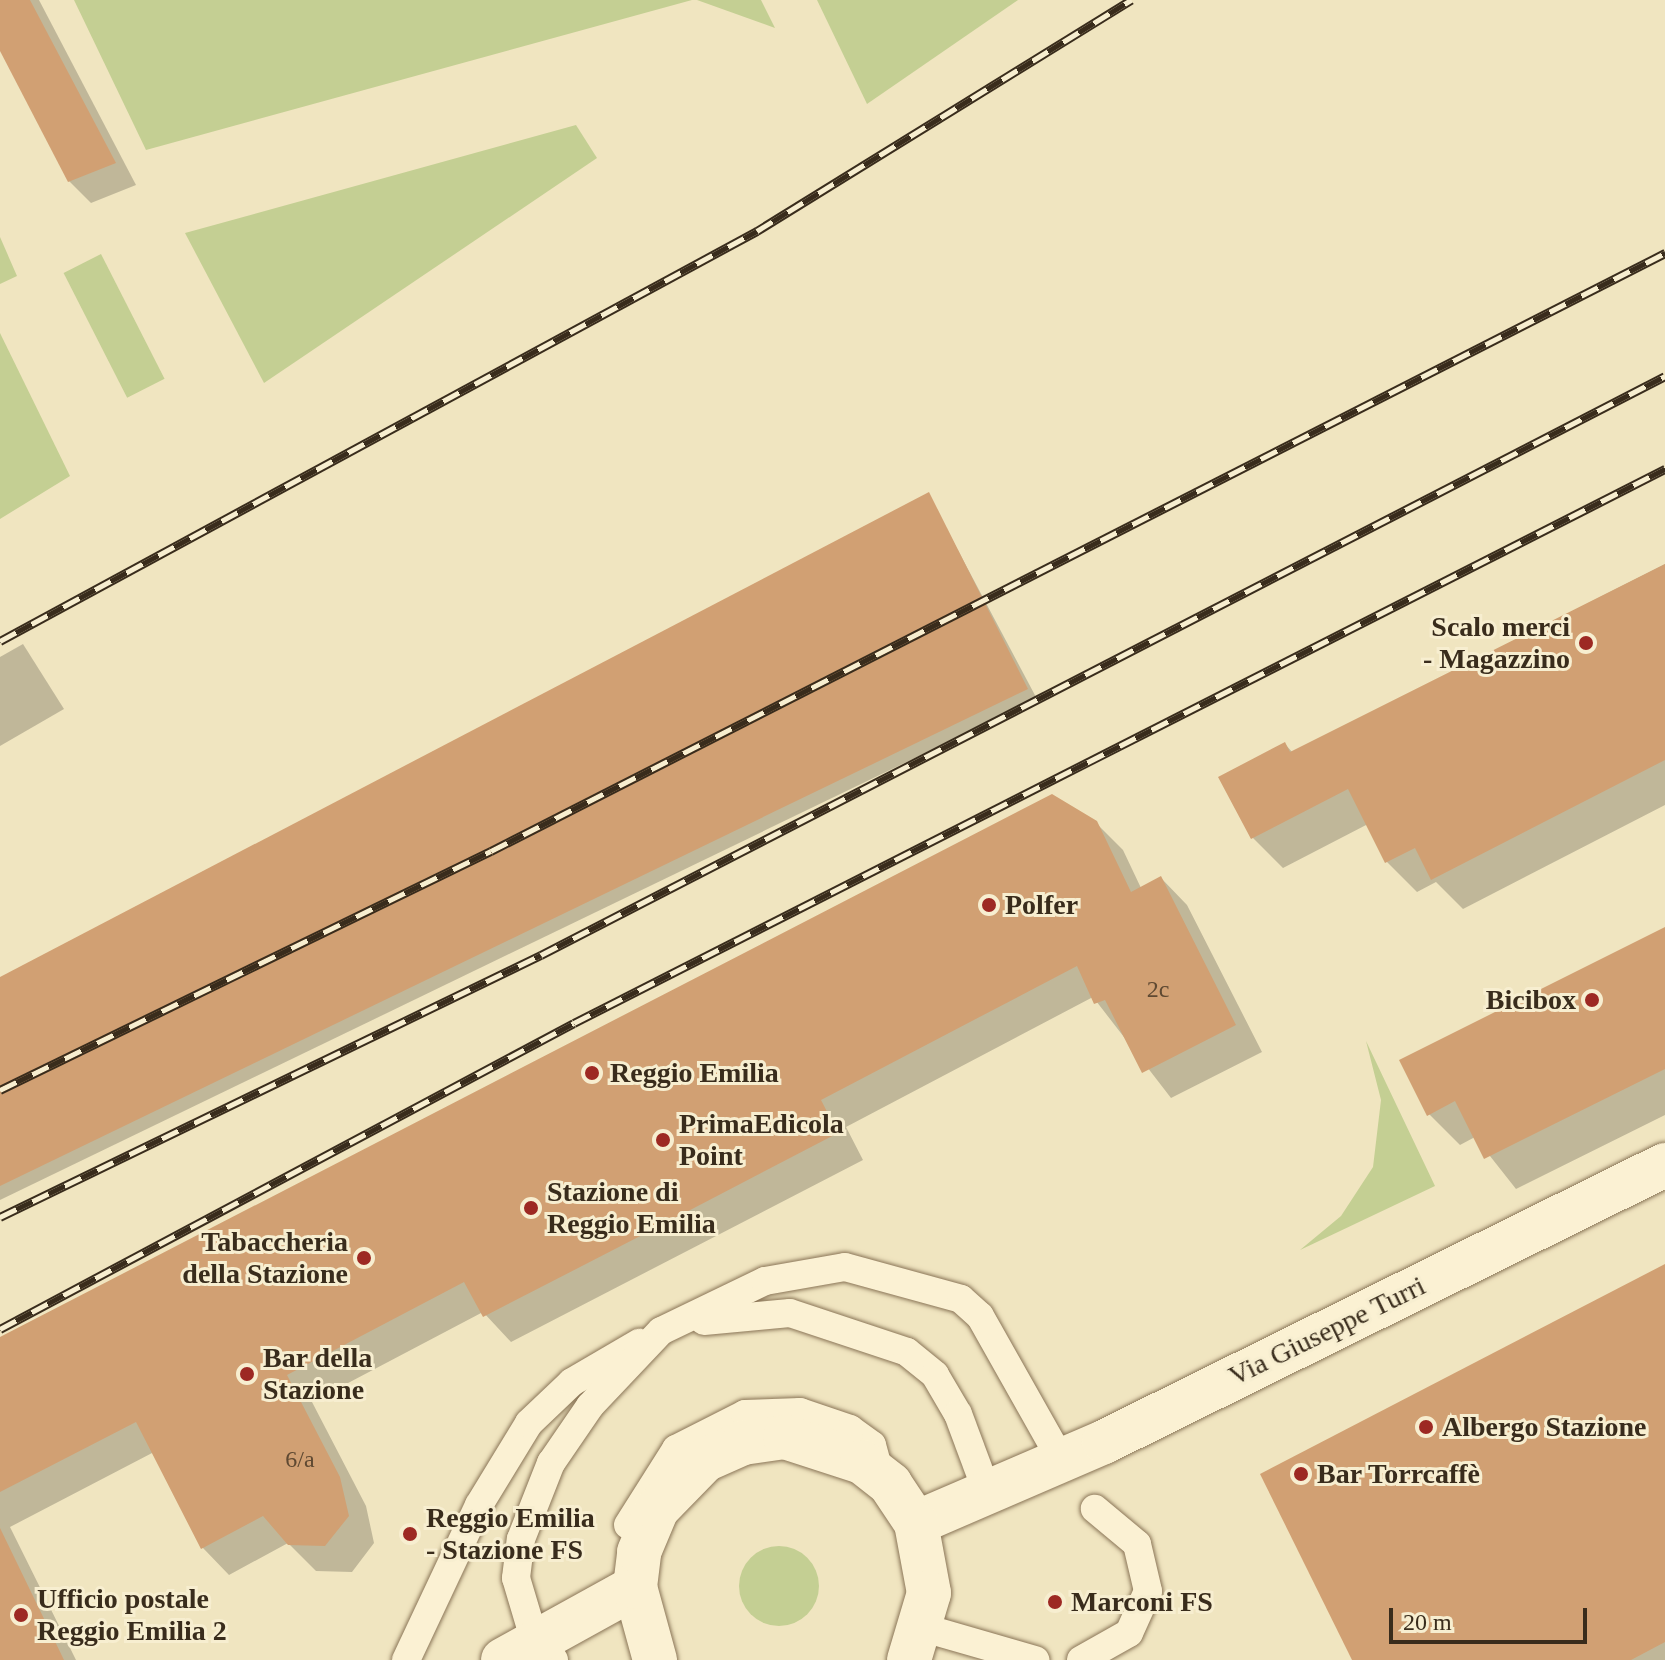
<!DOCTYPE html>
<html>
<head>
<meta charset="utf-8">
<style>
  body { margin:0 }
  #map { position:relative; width:1665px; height:1660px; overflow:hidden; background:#f0e5c0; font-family:"Times New Roman",serif }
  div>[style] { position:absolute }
  .green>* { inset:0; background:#c4cf93; transform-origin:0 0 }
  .round { border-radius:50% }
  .shadow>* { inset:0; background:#0003 }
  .building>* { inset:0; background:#d1a073 }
  .roads { filter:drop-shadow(0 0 2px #8a7557) drop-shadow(0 0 2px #8a7557) }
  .service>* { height:28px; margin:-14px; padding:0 14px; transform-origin:14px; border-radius:14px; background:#fbf1d3 }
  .minor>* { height:44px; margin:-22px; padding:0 22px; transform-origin:22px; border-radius:22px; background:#fbf1d3 }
  .rail>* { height:9px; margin-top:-4.5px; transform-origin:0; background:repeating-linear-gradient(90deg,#f7eed0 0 18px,#392c1c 0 36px); box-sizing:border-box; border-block:2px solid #392c1c }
  .dots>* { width:22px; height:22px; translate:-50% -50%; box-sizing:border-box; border:4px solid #f7eed0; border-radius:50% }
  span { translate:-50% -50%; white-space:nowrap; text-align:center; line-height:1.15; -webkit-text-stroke:6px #f7eed0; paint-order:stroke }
  .number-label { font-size:24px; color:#5f4932 }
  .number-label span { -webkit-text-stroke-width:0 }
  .poi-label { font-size:28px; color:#392c1c; font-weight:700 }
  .right { translate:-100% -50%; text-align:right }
  .left { translate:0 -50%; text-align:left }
  .street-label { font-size:28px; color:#392c1c }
  .scale { position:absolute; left:1389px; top:1608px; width:198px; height:36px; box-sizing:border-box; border:4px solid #392c1c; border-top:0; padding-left:10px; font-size:24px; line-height:28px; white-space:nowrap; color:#392c1c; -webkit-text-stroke:6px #f7eed0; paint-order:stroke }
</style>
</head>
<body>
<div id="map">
  <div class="green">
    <i style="clip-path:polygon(74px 0,692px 0,146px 150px)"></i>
    <i style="clip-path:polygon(697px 0,761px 0,775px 28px)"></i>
    <i style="clip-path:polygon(817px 0,1018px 0,867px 104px)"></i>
    <i style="clip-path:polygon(576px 125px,597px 158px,264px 383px,185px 233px)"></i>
    <i style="clip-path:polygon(0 237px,17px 276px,0 284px)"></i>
    <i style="left:101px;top:254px;width:140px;height:42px;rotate:63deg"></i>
    <i style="clip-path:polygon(0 333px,70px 476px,0 519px)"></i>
    <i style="clip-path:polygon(1366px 1041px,1435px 1186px,1300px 1250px,1341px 1216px,1373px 1167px,1381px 1100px)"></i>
    <i class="round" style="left:739px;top:1546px;width:80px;height:80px"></i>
  </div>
  <div class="shadow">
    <i style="clip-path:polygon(0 0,39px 0,136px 185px,91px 203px,69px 181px,0 47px)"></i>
    <i style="clip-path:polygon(928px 494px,1037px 699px,0 1200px,0 980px)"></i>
    <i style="clip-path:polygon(1665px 564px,1665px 805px,1463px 909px,1436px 882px,1417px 892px,1387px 862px,1368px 824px,1283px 868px,1253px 838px,1285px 744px,1293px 753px)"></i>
    <i style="clip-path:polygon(23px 644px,64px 709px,0 746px,0 657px)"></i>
    <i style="clip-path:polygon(1096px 823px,1123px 850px,1141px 888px,1161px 878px,1187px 905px,1262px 1052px,1171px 1098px,1093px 997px,846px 1127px,863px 1160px,511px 1342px,483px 1312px,312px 1402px,366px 1506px,374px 1543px,352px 1572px,316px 1571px,288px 1543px,229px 1575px,203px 1548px,154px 1452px,10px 1527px,76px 1660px,0 1660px,0 1339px)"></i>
    <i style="clip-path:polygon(1665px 937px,1665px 1115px,1516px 1189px,1475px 1137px,1460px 1145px,1429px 1114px)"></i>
    <i style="clip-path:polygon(1665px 1266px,1665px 1660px,1355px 1660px)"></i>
  </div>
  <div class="building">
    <i style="clip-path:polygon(0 0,30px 0,116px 163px,68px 182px,0 51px)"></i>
    <i style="clip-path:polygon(929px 492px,1028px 689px,0 1186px,0 977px)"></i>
    <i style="clip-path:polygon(1665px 564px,1665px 760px,1431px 880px,1415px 848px,1385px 863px,1348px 789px,1251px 839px,1218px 777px,1285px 742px,1290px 752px)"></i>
    <i style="clip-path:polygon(1052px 794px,1097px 821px,1131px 892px,1161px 876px,1236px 1025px,1142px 1073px,1105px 1000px,1094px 1004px,1077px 966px,821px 1100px,838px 1133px,648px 1232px,483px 1317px,464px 1282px,287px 1375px,340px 1477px,349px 1516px,325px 1546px,288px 1545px,263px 1516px,201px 1549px,136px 1422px,0 1492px,0 1337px)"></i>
    <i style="clip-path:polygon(1665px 927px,1665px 1069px,1484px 1159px,1455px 1101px,1427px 1116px,1399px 1060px)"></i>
    <i style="clip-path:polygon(1665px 1264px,1665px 1642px,1631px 1660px,1352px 1660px,1260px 1474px)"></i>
    <i style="clip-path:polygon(0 1528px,64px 1660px,0 1660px)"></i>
  </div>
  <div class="roads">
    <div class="service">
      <i style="left:704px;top:1321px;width:86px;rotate:-5.3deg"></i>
      <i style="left:790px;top:1313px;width:123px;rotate:18.4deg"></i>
      <i style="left:907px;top:1352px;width:36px;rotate:39deg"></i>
      <i style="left:935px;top:1375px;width:45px;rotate:59.5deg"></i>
      <i style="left:958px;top:1414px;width:83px;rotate:69.6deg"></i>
      <i style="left:628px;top:1525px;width:90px;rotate:-57.7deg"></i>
      <i style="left:676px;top:1449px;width:77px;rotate:-26.9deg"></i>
      <i style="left:745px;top:1414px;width:55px;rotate:-2.1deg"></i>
      <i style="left:800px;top:1412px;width:53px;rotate:18.8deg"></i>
      <i style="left:850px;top:1429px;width:27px;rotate:36deg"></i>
      <i style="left:872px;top:1445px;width:30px;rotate:75deg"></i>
      <i style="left:924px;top:1628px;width:116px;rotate:16.1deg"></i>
      <i style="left:406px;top:1660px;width:171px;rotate:-64.8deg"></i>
      <i style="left:479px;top:1505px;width:96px;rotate:-58.6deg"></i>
      <i style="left:529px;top:1423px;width:59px;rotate:-43.6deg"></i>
      <i style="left:572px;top:1382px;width:78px;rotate:-30.2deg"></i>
      <i style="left:554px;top:1660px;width:42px;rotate:-124.4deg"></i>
      <i style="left:530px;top:1625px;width:49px;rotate:-106.6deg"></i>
      <i style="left:516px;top:1578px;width:39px;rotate:-83deg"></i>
      <i style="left:521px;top:1539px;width:82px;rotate:-68.5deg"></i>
      <i style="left:551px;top:1463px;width:69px;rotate:-55.6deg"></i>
      <i style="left:590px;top:1406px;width:103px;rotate:-46.6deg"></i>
      <i style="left:661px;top:1331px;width:115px;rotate:-25.7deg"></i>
      <i style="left:765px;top:1281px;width:81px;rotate:-9.9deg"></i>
      <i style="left:845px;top:1267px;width:120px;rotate:15.4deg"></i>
      <i style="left:961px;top:1299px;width:25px;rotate:42deg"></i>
      <i style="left:980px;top:1316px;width:165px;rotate:60.6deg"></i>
      <i style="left:1081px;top:1660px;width:55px;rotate:-29.4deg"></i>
      <i style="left:1129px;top:1633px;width:46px;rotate:-65.7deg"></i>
      <i style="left:1148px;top:1591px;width:48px;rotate:-103.2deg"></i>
      <i style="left:1137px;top:1544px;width:55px;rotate:-140.2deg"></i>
    </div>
    <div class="minor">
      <i style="left:916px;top:1523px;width:205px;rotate:-23.3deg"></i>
      <i style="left:1104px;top:1442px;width:626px;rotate:-26.28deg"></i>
      <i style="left:503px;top:1660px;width:151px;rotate:-28.9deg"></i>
      <i style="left:655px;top:1660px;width:76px;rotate:-105.3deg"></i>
      <i style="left:635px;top:1587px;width:35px;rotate:-83deg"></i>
      <i style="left:639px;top:1552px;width:47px;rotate:-67.3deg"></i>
      <i style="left:657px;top:1509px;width:69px;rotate:-45.6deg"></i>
      <i style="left:705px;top:1460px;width:42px;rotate:-24.1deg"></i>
      <i style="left:743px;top:1443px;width:42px;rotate:-8.1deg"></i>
      <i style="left:785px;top:1437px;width:81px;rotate:18deg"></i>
      <i style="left:862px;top:1462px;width:36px;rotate:38deg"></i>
      <i style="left:890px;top:1484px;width:47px;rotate:56.3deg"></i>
      <i style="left:916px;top:1523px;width:71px;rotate:79.5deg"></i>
      <i style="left:929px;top:1593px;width:70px;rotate:106.6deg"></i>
    </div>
  </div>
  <div class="rail">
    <i style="left:0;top:641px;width:861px;rotate:-28.44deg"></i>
    <i style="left:757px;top:231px;width:440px;rotate:-31.7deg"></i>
    <i style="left:0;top:1090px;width:546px;rotate:-25.96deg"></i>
    <i style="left:491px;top:851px;width:1318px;rotate:-26.99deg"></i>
    <i style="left:0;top:1217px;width:601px;rotate:-25.84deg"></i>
    <i style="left:541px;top:955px;width:1264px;rotate:-27.25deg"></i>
    <i style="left:0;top:1329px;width:650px;rotate:-28.06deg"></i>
    <i style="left:574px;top:1023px;width:1224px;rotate:-26.92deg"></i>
  </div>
  <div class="dots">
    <i style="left:1586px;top:643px;background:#9d2923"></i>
    <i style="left:989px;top:905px;background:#9d2923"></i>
    <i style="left:1592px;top:1000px;background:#9d2923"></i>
    <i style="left:592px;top:1073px;background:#9d2923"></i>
    <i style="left:663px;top:1140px;background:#9d2923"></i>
    <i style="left:531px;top:1208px;background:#9d2923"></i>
    <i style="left:364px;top:1258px;background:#9d2923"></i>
    <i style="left:247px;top:1374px;background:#9d2923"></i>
    <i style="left:1426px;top:1427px;background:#9d2923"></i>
    <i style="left:1301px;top:1474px;background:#9d2923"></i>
    <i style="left:410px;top:1534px;background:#9d2923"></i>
    <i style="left:1055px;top:1602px;background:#9d2923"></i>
    <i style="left:21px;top:1615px;background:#9d2923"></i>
  </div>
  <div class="number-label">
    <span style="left:1158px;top:990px">2c</span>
    <span style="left:300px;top:1460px">6/a</span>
  </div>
  <div class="poi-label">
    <span class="right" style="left:1570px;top:643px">Scalo merci<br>- Magazzino</span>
    <span class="left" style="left:1005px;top:905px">Polfer</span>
    <span class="right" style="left:1576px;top:1000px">Bicibox</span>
    <span class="left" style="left:610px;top:1073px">Reggio Emilia</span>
    <span class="left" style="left:679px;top:1140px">PrimaEdicola<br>Point</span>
    <span class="left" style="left:547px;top:1208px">Stazione di<br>Reggio Emilia</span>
    <span class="right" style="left:348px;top:1258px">Tabaccheria<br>della Stazione</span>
    <span class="left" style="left:263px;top:1374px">Bar della<br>Stazione</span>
    <span class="left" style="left:1442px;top:1427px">Albergo Stazione</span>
    <span class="left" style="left:1317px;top:1474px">Bar Torrcaffè</span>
    <span class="left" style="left:426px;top:1534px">Reggio Emilia<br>- Stazione FS</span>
    <span class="left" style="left:37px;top:1615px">Ufficio postale<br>Reggio Emilia 2</span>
    <span class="left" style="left:1071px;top:1602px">Marconi FS</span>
  </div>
  <div class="street-label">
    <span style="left:1327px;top:1331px;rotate:-26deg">Via Giuseppe Turri</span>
  </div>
  <div class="scale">20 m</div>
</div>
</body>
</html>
